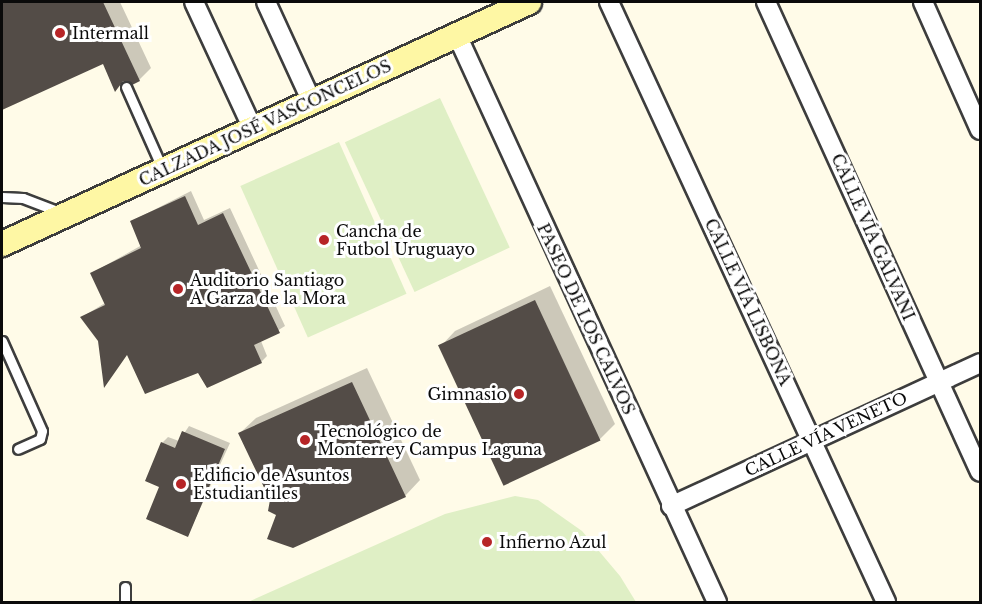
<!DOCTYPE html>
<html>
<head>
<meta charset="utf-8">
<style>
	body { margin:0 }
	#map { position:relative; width:982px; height:604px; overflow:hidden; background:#fffbe8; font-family:"Libre Baskerville",serif }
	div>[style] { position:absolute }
	.pitch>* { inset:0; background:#dfefc5; transform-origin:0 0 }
	.shadow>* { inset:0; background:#0003 }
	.building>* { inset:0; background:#534c47; transform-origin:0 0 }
	.roads { filter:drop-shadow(2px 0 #3d3d3d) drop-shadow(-2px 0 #3d3d3d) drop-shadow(0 2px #3d3d3d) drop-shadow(0 -2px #3d3d3d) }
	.lane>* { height:9px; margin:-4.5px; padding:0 4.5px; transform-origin:4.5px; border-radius:4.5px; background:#fff }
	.street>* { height:18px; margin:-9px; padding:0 9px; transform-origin:9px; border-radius:9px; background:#fff }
	.secondary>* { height:24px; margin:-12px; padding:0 12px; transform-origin:12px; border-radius:12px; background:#fef7a4 }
	.dots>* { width:16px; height:16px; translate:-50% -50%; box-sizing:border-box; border:3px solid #fff; border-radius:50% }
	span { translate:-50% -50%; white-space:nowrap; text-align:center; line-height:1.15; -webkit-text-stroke:6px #fff; paint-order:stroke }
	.poi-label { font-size:16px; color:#0a0a0a }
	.left { translate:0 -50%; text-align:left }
	.right { translate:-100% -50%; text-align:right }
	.street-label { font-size:16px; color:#0a0a0a }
	.frame { position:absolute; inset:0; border:3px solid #0a0a0a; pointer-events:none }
</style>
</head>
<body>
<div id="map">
	<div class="pitch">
		<i style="left:440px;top:98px;width:165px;height:105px;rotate:65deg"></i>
		<i style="left:339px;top:142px;width:166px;height:108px;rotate:66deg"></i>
		<i style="clip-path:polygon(515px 496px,538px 500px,582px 531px,620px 576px,636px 602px,248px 602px,445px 514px)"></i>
	</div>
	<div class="shadow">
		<i style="clip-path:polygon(2px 2px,120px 2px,151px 68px,139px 80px,125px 80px,116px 90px,104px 62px,2px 109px)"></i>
		<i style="clip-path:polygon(191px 191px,204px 220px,230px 208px,285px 326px,261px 341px,267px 356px,261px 362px,198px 371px,128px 354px,99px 341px,82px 317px,105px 303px,92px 273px,142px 245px,132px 221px)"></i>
		<i style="clip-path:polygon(550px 286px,615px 424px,599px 440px,440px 347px,455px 331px)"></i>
		<i style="clip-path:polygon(367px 368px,420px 480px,405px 496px,272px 500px,240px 433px,256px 418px)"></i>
		<i style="clip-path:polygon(189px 426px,230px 443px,188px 535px,161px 486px,162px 443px,168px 437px,179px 441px)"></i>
	</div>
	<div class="building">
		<i style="clip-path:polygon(2px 2px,103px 2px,140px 81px,132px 85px,123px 81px,115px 92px,103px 64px,2px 110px)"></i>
		<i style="clip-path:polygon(185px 196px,198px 225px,223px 213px,280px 333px,254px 345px,262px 363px,207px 388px,198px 373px,145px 394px,127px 355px,104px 388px,98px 341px,80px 317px,105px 305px,90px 273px,141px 248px,130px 221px)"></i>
		<i style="left:535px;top:300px;width:155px;height:107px;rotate:65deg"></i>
		<i style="clip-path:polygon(352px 382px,406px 497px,293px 548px,267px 539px,276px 515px,268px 511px,270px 500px,238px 433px)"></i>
		<i style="clip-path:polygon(182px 431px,225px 449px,188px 537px,146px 519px,159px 487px,145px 481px,161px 442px,175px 448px)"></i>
	</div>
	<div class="roads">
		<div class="lane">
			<i style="left:126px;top:87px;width:91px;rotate:66deg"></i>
			<i style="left:2px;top:197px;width:21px;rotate:3deg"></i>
			<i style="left:23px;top:198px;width:42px;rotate:21deg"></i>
			<i style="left:2px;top:341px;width:98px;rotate:66deg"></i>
			<i style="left:42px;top:431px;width:8px;rotate:104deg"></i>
			<i style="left:40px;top:439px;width:24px;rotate:156deg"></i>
			<i style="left:125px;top:587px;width:15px;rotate:90deg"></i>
		</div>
		<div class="street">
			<i style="left:194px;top:2px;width:140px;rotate:65.1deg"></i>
			<i style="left:266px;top:2px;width:110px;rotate:65.3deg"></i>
			<i style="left:609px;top:2px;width:661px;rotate:65.22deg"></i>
			<i style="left:766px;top:2px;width:516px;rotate:65.52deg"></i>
			<i style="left:923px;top:2px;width:140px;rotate:66deg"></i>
			<i style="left:457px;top:35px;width:624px;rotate:65.37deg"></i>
			<i style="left:671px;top:506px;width:340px;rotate:-24.8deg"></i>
		</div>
		<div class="secondary">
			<i style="left:2px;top:244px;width:580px;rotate:-24.66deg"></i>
		</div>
	</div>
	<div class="dots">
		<i style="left:60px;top:33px;background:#b72527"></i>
		<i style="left:324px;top:240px;background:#b72527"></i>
		<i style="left:178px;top:289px;background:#b72527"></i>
		<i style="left:519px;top:394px;background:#b72527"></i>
		<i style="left:305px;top:440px;background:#b72527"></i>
		<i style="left:181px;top:484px;background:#b72527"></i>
		<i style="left:487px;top:542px;background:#b72527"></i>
	</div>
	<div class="poi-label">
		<span class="left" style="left:72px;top:33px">Intermall</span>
		<span class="left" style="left:336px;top:240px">Cancha de<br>Futbol Uruguayo</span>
		<span class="left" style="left:190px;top:289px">Auditorio Santiago<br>A Garza de la Mora</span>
		<span class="right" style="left:507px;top:394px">Gimnasio</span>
		<span class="left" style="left:317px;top:440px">Tecnológico de<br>Monterrey Campus Laguna</span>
		<span class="left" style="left:193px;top:484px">Edificio de Asuntos<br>Estudiantiles</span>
		<span class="left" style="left:499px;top:542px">Infierno Azul</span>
	</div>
	<div class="street-label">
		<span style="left:265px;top:123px;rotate:-25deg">CALZADA JOSÉ VASCONCELOS</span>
		<span style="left:873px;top:237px;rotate:66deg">CALLE VÍA GALVANI</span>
		<span style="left:748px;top:302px;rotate:65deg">CALLE VÍA LISBONA</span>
		<span style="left:586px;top:319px;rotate:65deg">PASEO DE LOS CALVOS</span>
		<span style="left:826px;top:434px;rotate:-25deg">CALLE VÍA VENETO</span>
	</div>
	<div class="frame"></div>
</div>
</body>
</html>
